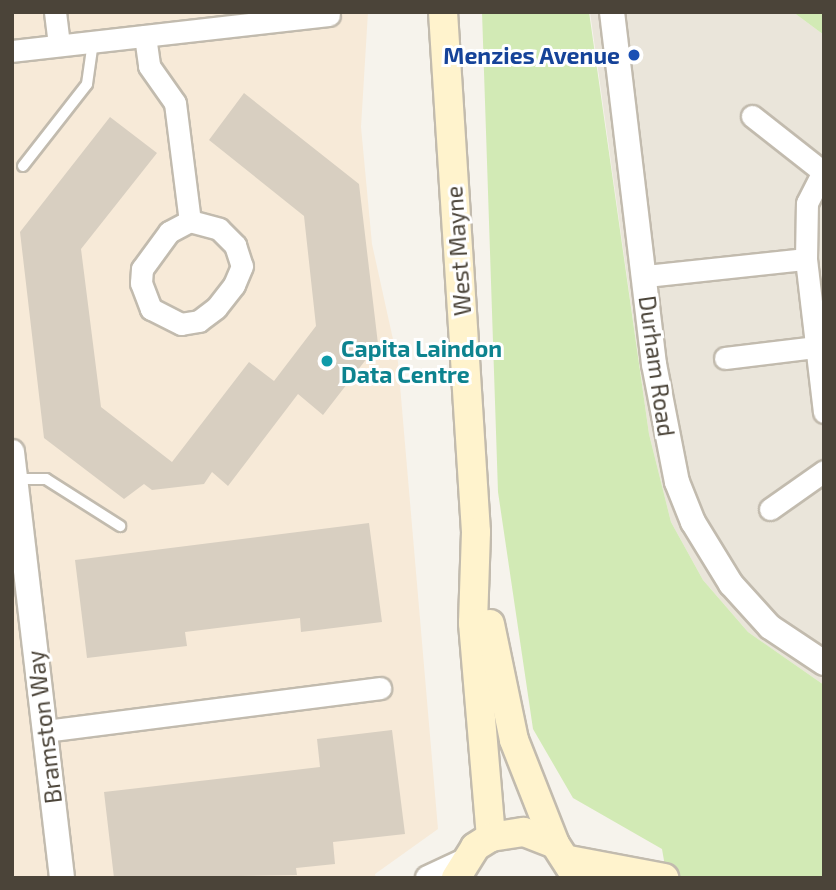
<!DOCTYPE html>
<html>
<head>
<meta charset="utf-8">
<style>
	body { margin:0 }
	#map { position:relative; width:836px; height:890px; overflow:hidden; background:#f6f3ec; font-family:"Exo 2",sans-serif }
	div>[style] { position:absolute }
	.residential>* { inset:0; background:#eae5da }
	.commercial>* { inset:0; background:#f7ead8 }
	.green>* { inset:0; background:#d2eab5 }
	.building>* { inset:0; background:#d8cfc1 }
	.roads { filter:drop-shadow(2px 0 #c2bbae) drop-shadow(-2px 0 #c2bbae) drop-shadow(0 2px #c2bbae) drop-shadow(0 -2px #c2bbae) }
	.service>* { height:10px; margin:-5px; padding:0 5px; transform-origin:5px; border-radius:5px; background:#fff }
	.minor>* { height:21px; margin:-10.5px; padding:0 10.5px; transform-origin:10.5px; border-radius:10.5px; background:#fff }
	.tertiary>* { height:24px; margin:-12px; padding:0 12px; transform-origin:12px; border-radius:12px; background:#fff }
	.secondary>* { height:28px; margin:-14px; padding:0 14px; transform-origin:14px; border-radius:14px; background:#fff3cd }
	.dots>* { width:19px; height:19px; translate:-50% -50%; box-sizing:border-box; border:4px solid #fff; border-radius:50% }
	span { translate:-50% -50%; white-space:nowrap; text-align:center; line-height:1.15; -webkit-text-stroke:6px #fff; paint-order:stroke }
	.transit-label { font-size:23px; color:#164399; font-weight:700 }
	.right { translate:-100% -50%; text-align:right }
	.street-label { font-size:23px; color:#4b4439 }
	.culture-label { font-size:23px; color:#0d838f; font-weight:700 }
	.left { translate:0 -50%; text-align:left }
	.frame { position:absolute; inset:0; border:14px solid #4b4439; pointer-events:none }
</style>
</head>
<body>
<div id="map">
	<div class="residential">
		<i style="clip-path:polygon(590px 12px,793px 12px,824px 35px,824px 685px,748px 632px,703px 580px,671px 522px,649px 434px)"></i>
	</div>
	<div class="commercial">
		<i style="clip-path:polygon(12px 12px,368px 12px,361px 127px,372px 244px,398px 362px,438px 829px,375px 874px,376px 878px,12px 878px)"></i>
	</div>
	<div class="green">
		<i style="clip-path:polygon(482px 12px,589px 12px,649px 434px,671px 522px,703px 580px,748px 632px,824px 685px,824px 878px,667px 878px,662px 849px,573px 798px,533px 729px,498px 492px)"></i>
		<i style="clip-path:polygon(793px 12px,824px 12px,824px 35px)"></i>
	</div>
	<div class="building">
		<i style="clip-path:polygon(244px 93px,359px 184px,378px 344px,323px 415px,298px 394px,228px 486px,212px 472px,204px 484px,152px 490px,144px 484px,124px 499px,44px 438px,20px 232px,110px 117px,157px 153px,81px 249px,101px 407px,172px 462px,249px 362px,274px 381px,316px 326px,304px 216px,209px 140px)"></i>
		<i style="clip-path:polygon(369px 523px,382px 622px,301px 632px,300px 618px,185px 632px,187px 646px,87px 658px,75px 560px)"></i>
		<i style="clip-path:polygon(392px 730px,405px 834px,333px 842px,335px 864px,296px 868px,297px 875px,114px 878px,104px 792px,320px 767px,317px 739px)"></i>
	</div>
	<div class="roads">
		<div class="service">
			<i style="left:23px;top:166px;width:104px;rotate:-52deg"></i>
			<i style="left:87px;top:84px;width:42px;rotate:-81.9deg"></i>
			<i style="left:15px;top:479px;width:31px"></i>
			<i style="left:46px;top:479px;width:88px;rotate:32.4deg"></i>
		</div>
		<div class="minor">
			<i style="left:55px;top:12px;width:33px;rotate:83deg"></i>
			<i style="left:145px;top:36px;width:30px;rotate:82deg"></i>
			<i style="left:149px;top:66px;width:45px;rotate:54.9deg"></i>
			<i style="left:175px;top:103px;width:119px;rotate:82.8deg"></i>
			<i style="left:190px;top:221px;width:30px;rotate:15deg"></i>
			<i style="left:219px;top:229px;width:23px;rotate:45deg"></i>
			<i style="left:235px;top:245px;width:22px;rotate:72deg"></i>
			<i style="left:242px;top:266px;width:21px;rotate:113deg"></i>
			<i style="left:234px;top:285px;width:29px;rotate:128deg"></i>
			<i style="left:216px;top:308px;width:21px;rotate:143deg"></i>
			<i style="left:199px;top:321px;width:18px;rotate:171deg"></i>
			<i style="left:181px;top:324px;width:34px;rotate:-153deg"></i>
			<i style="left:151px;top:309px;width:28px;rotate:-111deg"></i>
			<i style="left:141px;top:283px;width:14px;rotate:-86deg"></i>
			<i style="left:142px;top:269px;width:46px;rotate:-53.9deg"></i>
			<i style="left:169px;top:232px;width:24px;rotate:-28deg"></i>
			<i style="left:12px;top:51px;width:319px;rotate:-6.5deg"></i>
			<i style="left:752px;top:116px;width:89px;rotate:38.2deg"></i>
			<i style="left:806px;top:259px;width:154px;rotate:83.3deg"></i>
			<i style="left:646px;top:276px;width:161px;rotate:-6.1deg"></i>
			<i style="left:806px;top:259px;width:56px;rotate:-89deg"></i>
			<i style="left:807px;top:203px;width:37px;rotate:-63deg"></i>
			<i style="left:725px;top:358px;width:92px;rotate:-6.9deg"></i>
			<i style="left:770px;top:509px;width:66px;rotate:-35.1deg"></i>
			<i style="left:45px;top:731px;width:338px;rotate:-7.3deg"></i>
		</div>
		<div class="tertiary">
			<i style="left:612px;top:12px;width:354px;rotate:83.2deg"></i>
			<i style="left:654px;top:364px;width:120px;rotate:79deg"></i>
			<i style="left:677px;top:482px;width:43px;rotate:68.2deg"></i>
			<i style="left:693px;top:522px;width:73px;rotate:58.5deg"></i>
			<i style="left:731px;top:584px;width:58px;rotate:47.8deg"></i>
			<i style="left:770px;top:627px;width:65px;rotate:33.7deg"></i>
			<i style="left:12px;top:452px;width:429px;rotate:83.3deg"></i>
			<i style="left:428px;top:878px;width:38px;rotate:-25deg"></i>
		</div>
		<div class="secondary">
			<i style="left:443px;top:12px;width:521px;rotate:86.37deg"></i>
			<i style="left:476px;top:532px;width:91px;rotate:91.9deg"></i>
			<i style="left:473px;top:623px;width:215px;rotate:85.2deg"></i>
			<i style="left:490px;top:624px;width:118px;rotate:78.3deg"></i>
			<i style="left:514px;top:740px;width:112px;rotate:68.5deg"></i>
			<i style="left:569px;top:860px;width:97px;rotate:10.7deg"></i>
			<i style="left:456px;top:878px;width:36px;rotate:-58deg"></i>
			<i style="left:475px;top:847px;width:19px;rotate:-32deg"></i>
			<i style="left:491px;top:837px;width:33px;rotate:-9deg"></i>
			<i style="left:524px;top:832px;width:33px;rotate:21deg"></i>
			<i style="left:555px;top:844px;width:40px;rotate:57.1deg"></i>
		</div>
	</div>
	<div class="dots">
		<i style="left:634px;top:55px;background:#1a4fb4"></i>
		<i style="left:327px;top:361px;background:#0f9aa8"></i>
	</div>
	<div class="transit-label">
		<span class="right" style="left:620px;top:55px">Menzies Avenue</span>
	</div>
	<div class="street-label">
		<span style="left:458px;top:251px;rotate:-94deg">West Mayne</span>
		<span style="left:657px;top:366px;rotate:82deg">Durham Road</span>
		<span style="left:44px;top:727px;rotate:-97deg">Bramston Way</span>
	</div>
	<div class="culture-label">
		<span class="left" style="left:341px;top:361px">Capita Laindon<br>Data Centre</span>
	</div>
	<div class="frame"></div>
</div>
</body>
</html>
